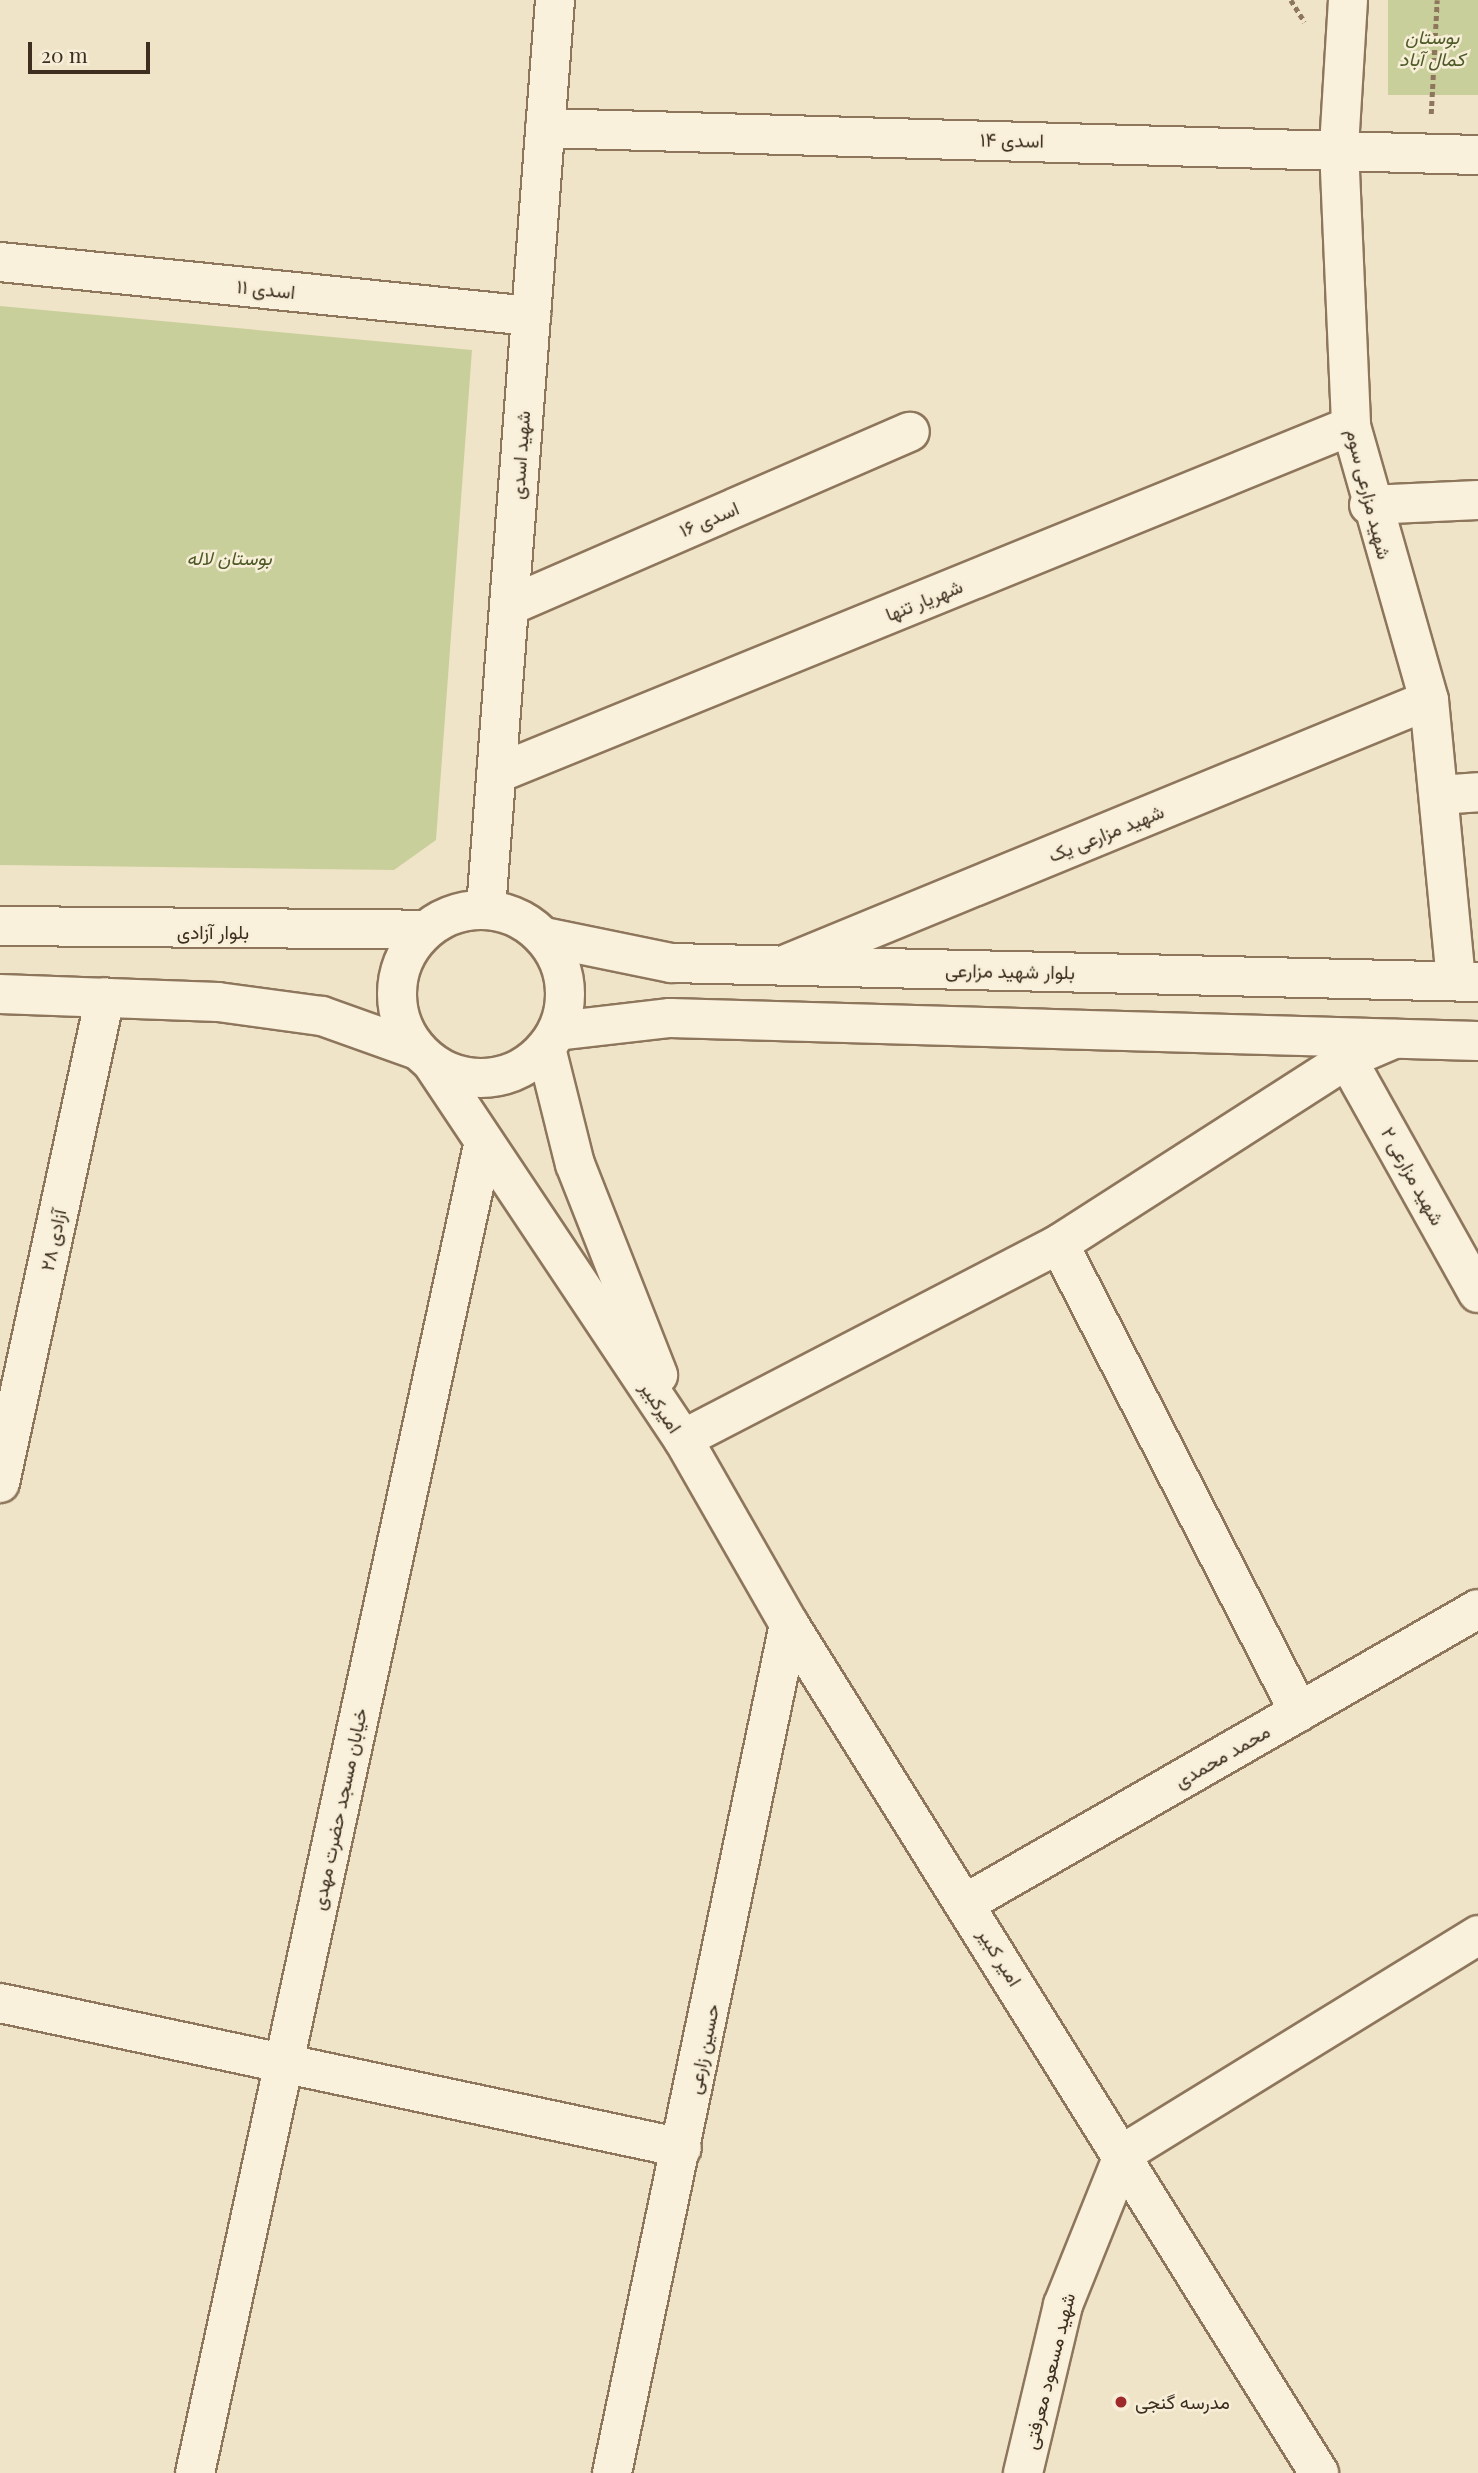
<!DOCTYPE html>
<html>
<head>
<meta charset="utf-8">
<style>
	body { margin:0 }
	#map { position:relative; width:1478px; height:2473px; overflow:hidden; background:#f0e4c8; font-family:"Playfair Display",Vazirmatn,serif }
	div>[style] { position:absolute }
	.green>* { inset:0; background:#c9cf9b; transform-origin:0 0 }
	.path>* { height:4.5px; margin-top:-2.25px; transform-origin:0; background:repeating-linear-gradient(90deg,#8d765c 0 5px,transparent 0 8.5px) }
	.roads { filter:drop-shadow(2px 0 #8d765c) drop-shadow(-2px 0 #8d765c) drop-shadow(0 2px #8d765c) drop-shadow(0 -2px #8d765c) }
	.street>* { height:38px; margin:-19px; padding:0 19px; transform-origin:19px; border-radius:19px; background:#faf1dc }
	.secondary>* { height:38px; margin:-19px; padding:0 19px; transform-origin:19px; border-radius:19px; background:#faf1dc }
	.secondary>.ring { margin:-19px; padding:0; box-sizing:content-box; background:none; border:38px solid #faf1dc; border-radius:50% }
	.dots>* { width:19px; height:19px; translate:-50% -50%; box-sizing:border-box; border:4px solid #f7eed8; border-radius:50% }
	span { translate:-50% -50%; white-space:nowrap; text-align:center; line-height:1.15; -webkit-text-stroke:5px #f7eed8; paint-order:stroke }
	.park-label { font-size:19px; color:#4d5a26; font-style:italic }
	.street-label { font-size:19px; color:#3d2e20 }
	.poi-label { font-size:19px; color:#3d2e20 }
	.left { translate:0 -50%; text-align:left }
	.scale { position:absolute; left:28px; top:42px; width:122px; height:32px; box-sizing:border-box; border:4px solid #3d2e20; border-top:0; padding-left:9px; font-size:21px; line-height:24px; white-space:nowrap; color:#3d2e20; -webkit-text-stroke:5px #f7eed8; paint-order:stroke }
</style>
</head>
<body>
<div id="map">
	<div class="green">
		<i style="left:1388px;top:0;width:90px;height:95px"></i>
		<i style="clip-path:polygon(0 306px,472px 350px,436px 840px,394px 870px,0 865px)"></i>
	</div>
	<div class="path">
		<i style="left:1291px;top:0;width:26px;rotate:58deg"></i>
		<i style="left:1431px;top:114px;width:114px;rotate:-87deg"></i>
	</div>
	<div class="roads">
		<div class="street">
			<i style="left:1348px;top:0;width:148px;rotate:93.5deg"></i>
			<i style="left:1339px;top:148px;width:278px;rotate:87.5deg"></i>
			<i style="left:1351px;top:426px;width:285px;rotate:74.1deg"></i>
			<i style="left:1429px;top:700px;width:282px;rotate:84.5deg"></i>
			<i style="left:545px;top:128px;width:933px;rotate:1.66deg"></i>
			<i style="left:0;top:262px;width:534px;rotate:5.81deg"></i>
			<i style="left:1369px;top:505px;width:109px;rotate:-2.6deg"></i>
			<i style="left:509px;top:606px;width:437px;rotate:-23.5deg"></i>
			<i style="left:496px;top:774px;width:923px;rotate:-22.15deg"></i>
			<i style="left:1439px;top:795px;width:39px;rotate:-4deg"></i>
			<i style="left:784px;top:965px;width:697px;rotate:-22.34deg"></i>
			<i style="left:1347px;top:1059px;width:268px;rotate:60.8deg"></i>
			<i style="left:1059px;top:1244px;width:526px;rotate:62.85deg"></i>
			<i style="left:683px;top:1439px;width:424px;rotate:-27.4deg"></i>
			<i style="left:1059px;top:1244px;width:342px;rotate:-32.7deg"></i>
			<i style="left:1347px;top:1059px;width:51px;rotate:-23.1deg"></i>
			<i style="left:0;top:1483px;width:497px;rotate:-77.8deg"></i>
			<i style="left:966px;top:1903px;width:590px;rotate:-29.87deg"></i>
			<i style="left:0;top:2003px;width:697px;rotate:12deg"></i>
			<i style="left:195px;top:2473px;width:1359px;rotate:-77.76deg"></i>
			<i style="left:612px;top:2473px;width:867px;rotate:-78.22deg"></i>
			<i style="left:1023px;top:2473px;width:173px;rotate:-76.6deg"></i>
			<i style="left:1063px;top:2305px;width:164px;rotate:-68.1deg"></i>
			<i style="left:1124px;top:2153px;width:416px;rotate:-31.6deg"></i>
		</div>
		<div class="secondary">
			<i style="left:486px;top:909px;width:912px;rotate:-85.66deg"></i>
			<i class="ring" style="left:397px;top:910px;width:130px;height:130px"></i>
			<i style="left:0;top:926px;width:425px;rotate:0.5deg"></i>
			<i style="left:544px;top:937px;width:130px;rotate:11.6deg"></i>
			<i style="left:671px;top:963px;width:807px;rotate:1.35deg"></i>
			<i style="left:0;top:994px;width:218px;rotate:2.1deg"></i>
			<i style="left:218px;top:1002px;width:105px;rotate:7.7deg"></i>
			<i style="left:322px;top:1016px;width:101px;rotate:19.7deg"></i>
			<i style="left:557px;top:1031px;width:114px;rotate:-6.6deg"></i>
			<i style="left:670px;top:1018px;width:808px;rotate:1.63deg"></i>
			<i style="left:546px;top:1048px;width:120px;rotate:76deg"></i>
			<i style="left:575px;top:1164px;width:227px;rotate:68.5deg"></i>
			<i style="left:432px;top:1063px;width:452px;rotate:56.3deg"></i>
			<i style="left:683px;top:1439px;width:213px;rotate:60.2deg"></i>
			<i style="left:789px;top:1624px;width:1001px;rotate:58.02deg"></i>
		</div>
	</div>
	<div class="dots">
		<i style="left:1121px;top:2402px;background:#9e2a2b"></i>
	</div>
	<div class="park-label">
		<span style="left:1432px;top:48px">بوستان<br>کمال آباد</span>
		<span style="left:229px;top:558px">بوستان لاله</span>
	</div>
	<div class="street-label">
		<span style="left:1012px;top:140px;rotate:1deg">اسدی ۱۴</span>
		<span style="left:266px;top:289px;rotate:6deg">اسدی ۱۱</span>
		<span style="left:520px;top:455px;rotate:-86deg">شهید اسدی</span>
		<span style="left:1369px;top:494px;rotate:76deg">شهید مزارعی سوم</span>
		<span style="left:709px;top:519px;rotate:-23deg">اسدی ۱۶</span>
		<span style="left:924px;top:600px;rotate:-22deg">شهریار تنها</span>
		<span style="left:1106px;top:833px;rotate:-22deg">شهید مزارعی یک</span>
		<span style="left:213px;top:932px">بلوار آزادی</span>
		<span style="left:1010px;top:971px;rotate:1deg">بلوار شهید مزارعی</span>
		<span style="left:1413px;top:1176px;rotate:61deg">شهید مزارعی ۲</span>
		<span style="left:53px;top:1240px;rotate:-78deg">آزادی ۲۸</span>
		<span style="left:661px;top:1407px;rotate:56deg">امیرکبیر</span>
		<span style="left:1222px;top:1756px;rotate:-30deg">محمد محمدی</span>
		<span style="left:339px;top:1809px;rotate:-78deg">خیابان مسجد حضرت مهدی</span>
		<span style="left:1000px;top:1957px;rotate:58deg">امیر کبیر</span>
		<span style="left:703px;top:2049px;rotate:-78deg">حسین زارعی</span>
		<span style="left:1049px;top:2371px;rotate:-76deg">شهید مسعود معرفتی</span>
	</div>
	<div class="poi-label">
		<span class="left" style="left:1135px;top:2402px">مدرسه گنجی</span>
	</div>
	<div class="scale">20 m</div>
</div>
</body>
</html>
